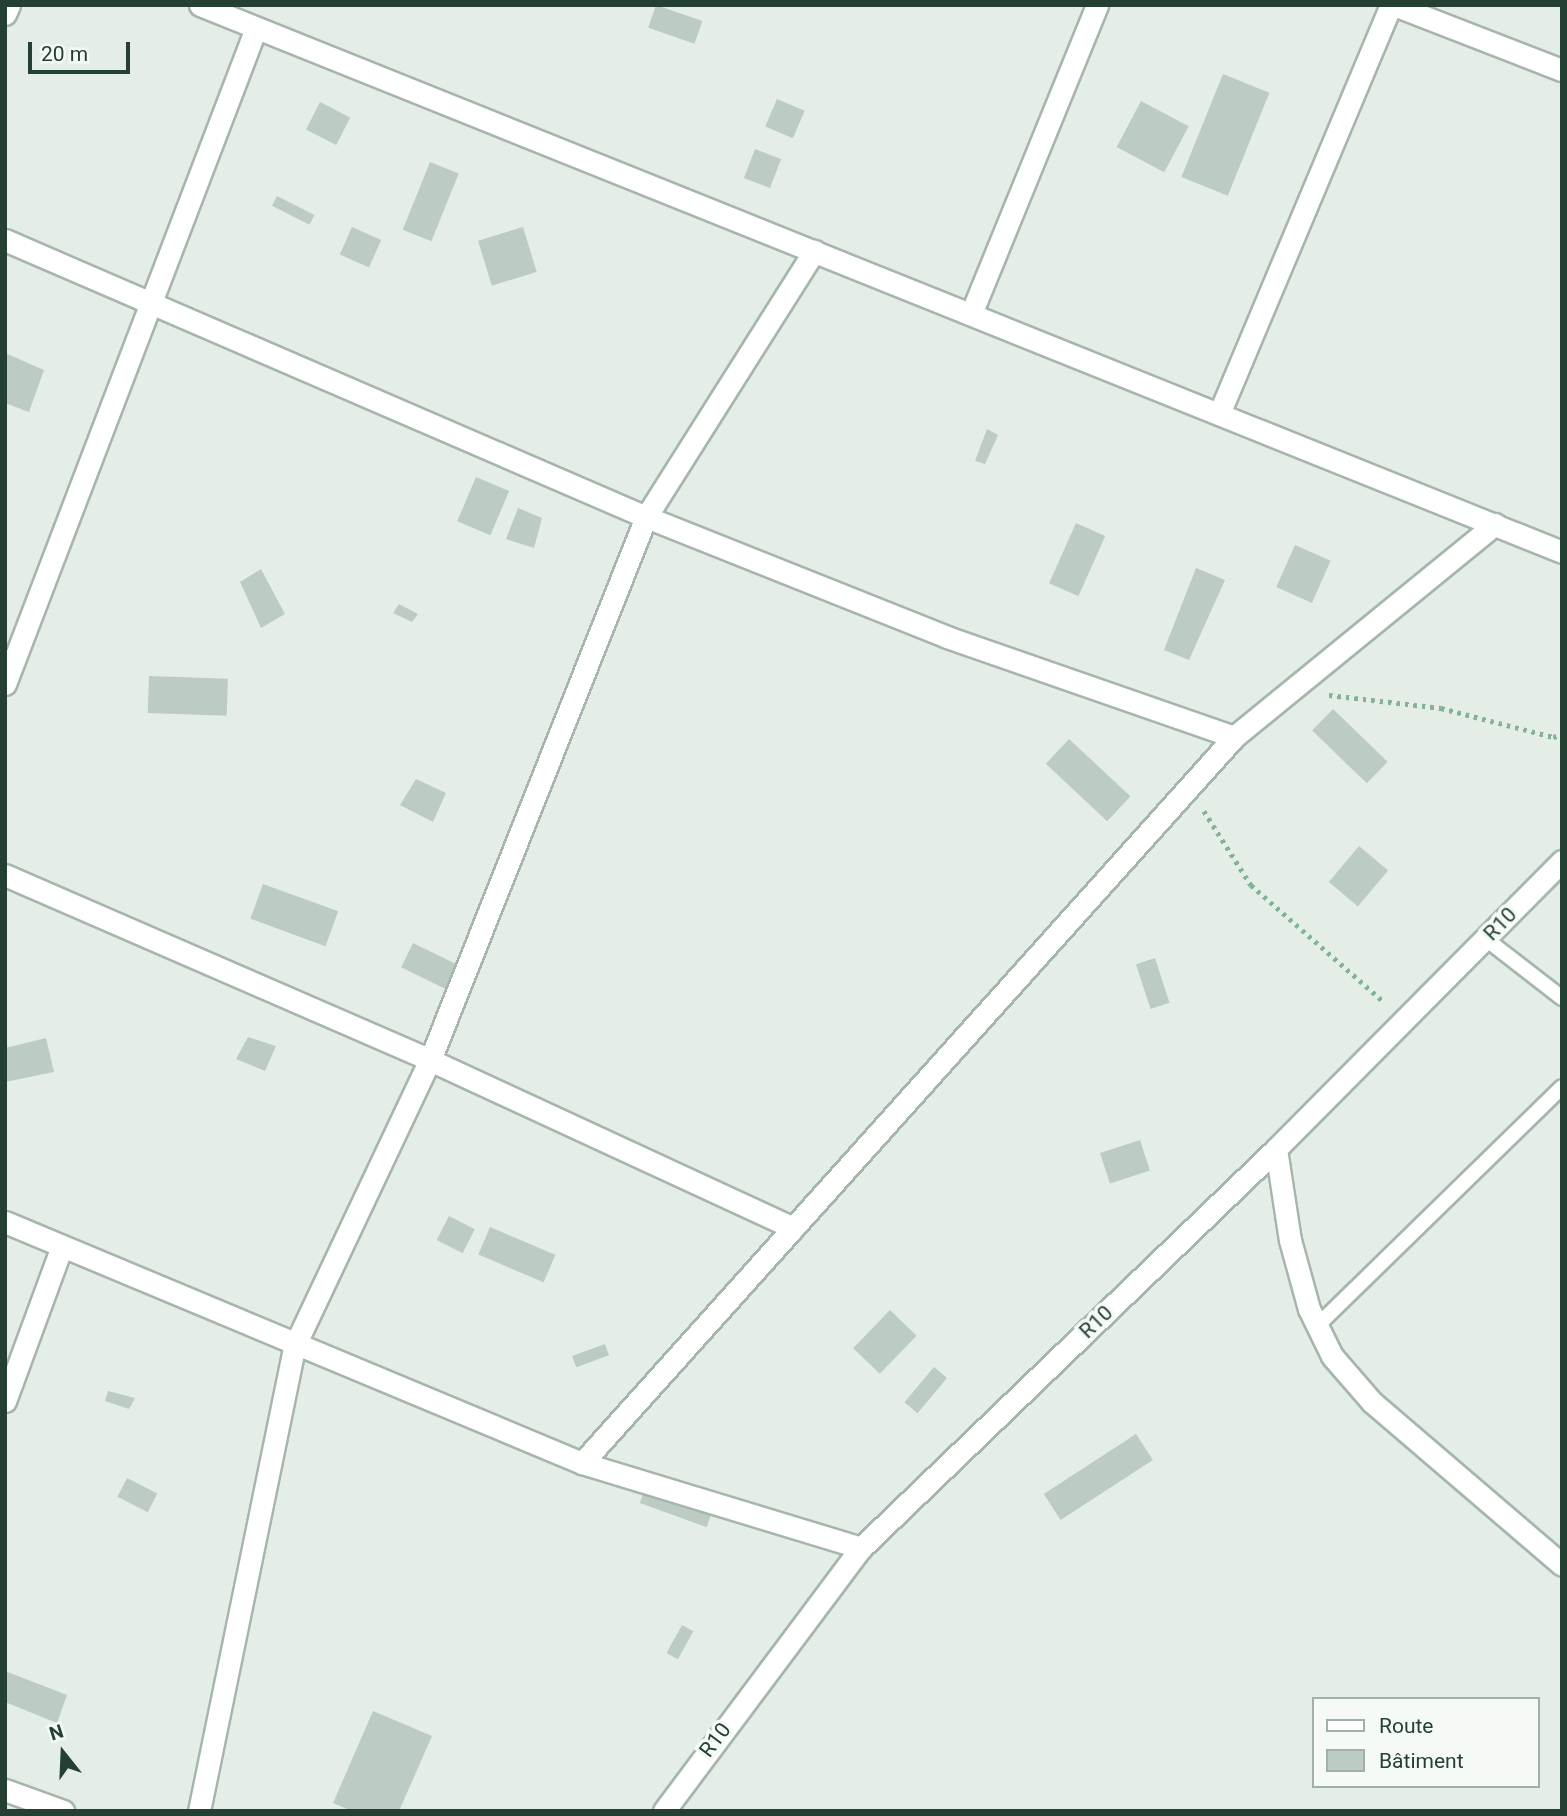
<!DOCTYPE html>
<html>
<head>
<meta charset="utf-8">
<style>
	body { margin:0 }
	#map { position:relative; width:1567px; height:1816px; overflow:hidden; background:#e4eee7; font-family:Roboto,sans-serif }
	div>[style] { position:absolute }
	.building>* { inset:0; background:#bcccc2; transform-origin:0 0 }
	.path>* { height:4.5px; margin-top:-2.25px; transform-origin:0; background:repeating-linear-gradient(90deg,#84b299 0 3.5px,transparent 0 8.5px) }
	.roads { filter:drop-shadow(2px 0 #a6b6ad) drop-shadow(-2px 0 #a6b6ad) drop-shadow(0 2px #a6b6ad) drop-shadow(0 -2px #a6b6ad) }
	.service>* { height:14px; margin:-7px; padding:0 7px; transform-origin:7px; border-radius:7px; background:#fff }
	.minor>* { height:21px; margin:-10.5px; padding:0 10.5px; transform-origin:10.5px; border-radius:10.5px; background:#fff }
	.secondary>* { height:21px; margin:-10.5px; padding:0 10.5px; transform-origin:10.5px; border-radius:10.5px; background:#fff }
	span { translate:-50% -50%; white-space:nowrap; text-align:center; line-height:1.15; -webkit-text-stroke:7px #f5faf6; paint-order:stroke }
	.street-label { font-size:21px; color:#234032 }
	.frame { position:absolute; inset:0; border:7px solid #234032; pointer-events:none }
	.legend { position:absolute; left:1312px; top:1697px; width:228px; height:91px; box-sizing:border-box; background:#f5faf6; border:2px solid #a1b0a8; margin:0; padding:9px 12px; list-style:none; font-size:21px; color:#234032 }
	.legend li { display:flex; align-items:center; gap:14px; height:35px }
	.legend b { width:35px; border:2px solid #a1b0a8 }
	.north { position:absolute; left:28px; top:1718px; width:70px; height:70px; -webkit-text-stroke:5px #f5faf6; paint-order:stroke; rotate:342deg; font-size:19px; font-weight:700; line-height:28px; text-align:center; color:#234032 }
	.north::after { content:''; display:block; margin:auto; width:24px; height:32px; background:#234032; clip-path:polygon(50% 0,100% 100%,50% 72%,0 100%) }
	.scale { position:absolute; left:28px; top:42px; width:102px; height:32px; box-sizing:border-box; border:4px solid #234032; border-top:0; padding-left:9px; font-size:21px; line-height:24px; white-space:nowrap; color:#234032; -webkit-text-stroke:5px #f5faf6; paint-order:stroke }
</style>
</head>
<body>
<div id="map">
	<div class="building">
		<i style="left:656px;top:5px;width:49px;height:24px;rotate:19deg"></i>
		<i style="left:1223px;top:74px;width:50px;height:111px;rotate:22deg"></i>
		<i style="left:777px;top:99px;width:30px;height:30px;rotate:23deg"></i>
		<i style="left:1141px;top:101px;width:54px;height:52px;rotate:28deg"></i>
		<i style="left:320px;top:102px;width:34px;height:31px;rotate:27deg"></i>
		<i style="left:755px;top:149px;width:28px;height:31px;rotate:21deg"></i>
		<i style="left:430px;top:162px;width:31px;height:73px;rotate:22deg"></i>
		<i style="left:277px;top:196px;width:42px;height:11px;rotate:27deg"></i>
		<i style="left:352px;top:227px;width:32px;height:30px;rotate:24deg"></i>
		<i style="left:523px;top:227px;width:47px;height:47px;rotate:73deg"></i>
		<i style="clip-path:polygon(5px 353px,44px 370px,29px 412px,5px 403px)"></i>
		<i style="clip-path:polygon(987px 429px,998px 435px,985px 464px,975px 461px)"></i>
		<i style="left:476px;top:477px;width:36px;height:48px;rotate:23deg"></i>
		<i style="clip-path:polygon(518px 508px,542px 518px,534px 548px,506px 539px)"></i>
		<i style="left:1076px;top:523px;width:32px;height:66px;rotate:24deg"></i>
		<i style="left:1295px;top:545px;width:39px;height:46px;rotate:24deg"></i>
		<i style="clip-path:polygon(1196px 568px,1225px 580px,1189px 660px,1164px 650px)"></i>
		<i style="clip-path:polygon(261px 569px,285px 614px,261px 628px,240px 582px)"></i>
		<i style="clip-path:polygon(399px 604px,418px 614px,412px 622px,393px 613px)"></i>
		<i style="left:149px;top:676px;width:79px;height:37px;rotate:2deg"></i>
		<i style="left:1333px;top:709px;width:76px;height:30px;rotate:44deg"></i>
		<i style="left:1069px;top:739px;width:84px;height:34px;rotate:43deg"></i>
		<i style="clip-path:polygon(416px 779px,446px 793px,433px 822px,400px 805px)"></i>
		<i style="left:1359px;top:846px;width:38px;height:47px;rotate:40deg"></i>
		<i style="left:263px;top:884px;width:80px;height:37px;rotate:20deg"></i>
		<i style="left:413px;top:943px;width:50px;height:27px;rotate:26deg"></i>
		<i style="left:1155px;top:958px;width:47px;height:20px;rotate:72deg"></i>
		<i style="clip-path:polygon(248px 1037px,276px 1046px,265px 1071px,236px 1059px)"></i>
		<i style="clip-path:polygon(46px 1038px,54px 1072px,5px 1082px,5px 1048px)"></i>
		<i style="left:1140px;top:1140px;width:32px;height:42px;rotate:72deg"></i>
		<i style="left:449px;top:1216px;width:29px;height:27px;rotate:27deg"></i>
		<i style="left:490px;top:1227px;width:71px;height:30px;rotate:23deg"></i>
		<i style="left:890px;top:1310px;width:37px;height:53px;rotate:44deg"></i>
		<i style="left:605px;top:1344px;width:12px;height:35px;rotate:70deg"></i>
		<i style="left:934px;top:1367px;width:17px;height:46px;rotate:40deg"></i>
		<i style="clip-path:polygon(108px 1391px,135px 1398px,129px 1409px,105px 1401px)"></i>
		<i style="left:1136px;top:1434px;width:31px;height:110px;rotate:57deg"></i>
		<i style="left:127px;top:1478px;width:34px;height:21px;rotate:27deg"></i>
		<i style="left:646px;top:1486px;width:71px;height:18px;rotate:20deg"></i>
		<i style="left:682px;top:1625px;width:13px;height:32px;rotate:29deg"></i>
		<i style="clip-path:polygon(5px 1671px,67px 1695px,57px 1723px,5px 1702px)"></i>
		<i style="clip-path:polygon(373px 1711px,432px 1736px,399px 1811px,352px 1811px,333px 1803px)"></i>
	</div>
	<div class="path">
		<i style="left:1329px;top:695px;width:113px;rotate:6.6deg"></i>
		<i style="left:1441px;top:708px;width:116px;rotate:14.5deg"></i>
		<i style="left:1553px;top:737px;width:9px;rotate:-13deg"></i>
		<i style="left:1204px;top:811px;width:88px;rotate:57.6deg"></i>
		<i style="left:1251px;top:885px;width:177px;rotate:41.3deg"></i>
	</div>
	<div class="roads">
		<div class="service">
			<i style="left:1486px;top:939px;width:96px;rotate:37.8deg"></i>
			<i style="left:1317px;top:1326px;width:342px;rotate:-44.3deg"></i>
		</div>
		<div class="minor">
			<i style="left:200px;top:5px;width:1468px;rotate:21.88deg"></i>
			<i style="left:1394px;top:5px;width:180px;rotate:21.2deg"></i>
			<i style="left:5px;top:14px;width:10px;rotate:-66deg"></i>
			<i style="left:5px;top:240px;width:698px;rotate:23.37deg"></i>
			<i style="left:646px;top:517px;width:324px;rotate:21.7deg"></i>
			<i style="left:947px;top:637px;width:304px;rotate:19.2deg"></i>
			<i style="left:971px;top:314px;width:334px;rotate:-67.8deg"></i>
			<i style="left:1219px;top:414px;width:444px;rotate:-67.2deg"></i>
			<i style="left:5px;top:684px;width:702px;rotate:-69.06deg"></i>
			<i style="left:5px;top:875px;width:464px;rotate:23.5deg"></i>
			<i style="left:430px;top:1060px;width:400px;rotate:24.8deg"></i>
			<i style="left:1276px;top:1149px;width:92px;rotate:81.3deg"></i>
			<i style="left:1290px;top:1240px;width:72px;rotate:74.6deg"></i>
			<i style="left:1309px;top:1309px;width:52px;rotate:63.9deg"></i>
			<i style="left:1332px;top:1356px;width:61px;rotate:49deg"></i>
			<i style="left:1372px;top:1402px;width:250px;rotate:40.6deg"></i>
			<i style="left:5px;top:1222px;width:625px;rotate:22.67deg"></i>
			<i style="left:582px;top:1463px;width:292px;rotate:16.9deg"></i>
			<i style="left:5px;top:1401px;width:165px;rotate:-69.8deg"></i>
			<i style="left:582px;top:1463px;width:976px;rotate:-48.07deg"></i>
			<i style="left:1234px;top:737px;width:337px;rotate:-39.2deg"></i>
			<i style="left:5px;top:1790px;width:62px;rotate:19.9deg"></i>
			<i style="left:199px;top:1811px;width:476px;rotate:-78.4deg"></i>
			<i style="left:295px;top:1345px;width:315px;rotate:-64.7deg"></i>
			<i style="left:430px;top:1060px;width:584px;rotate:-68.31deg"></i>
			<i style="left:646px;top:517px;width:315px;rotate:-57.7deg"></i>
		</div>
		<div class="secondary">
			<i style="left:664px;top:1811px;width:329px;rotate:-53.2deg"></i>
			<i style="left:861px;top:1548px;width:576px;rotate:-43.87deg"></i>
			<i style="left:1276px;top:1149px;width:406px;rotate:-45.2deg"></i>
		</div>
	</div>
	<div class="street-label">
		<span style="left:1500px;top:924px;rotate:-46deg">R10</span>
		<span style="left:1096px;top:1322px;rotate:-44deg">R10</span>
		<span style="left:715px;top:1740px;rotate:-53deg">R10</span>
	</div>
	<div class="frame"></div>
	<ul class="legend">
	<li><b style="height:9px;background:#fff"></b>Route</li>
	<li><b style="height:19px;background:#bcccc2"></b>Bâtiment</li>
	</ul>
	<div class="north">N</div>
	<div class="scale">20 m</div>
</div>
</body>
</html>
